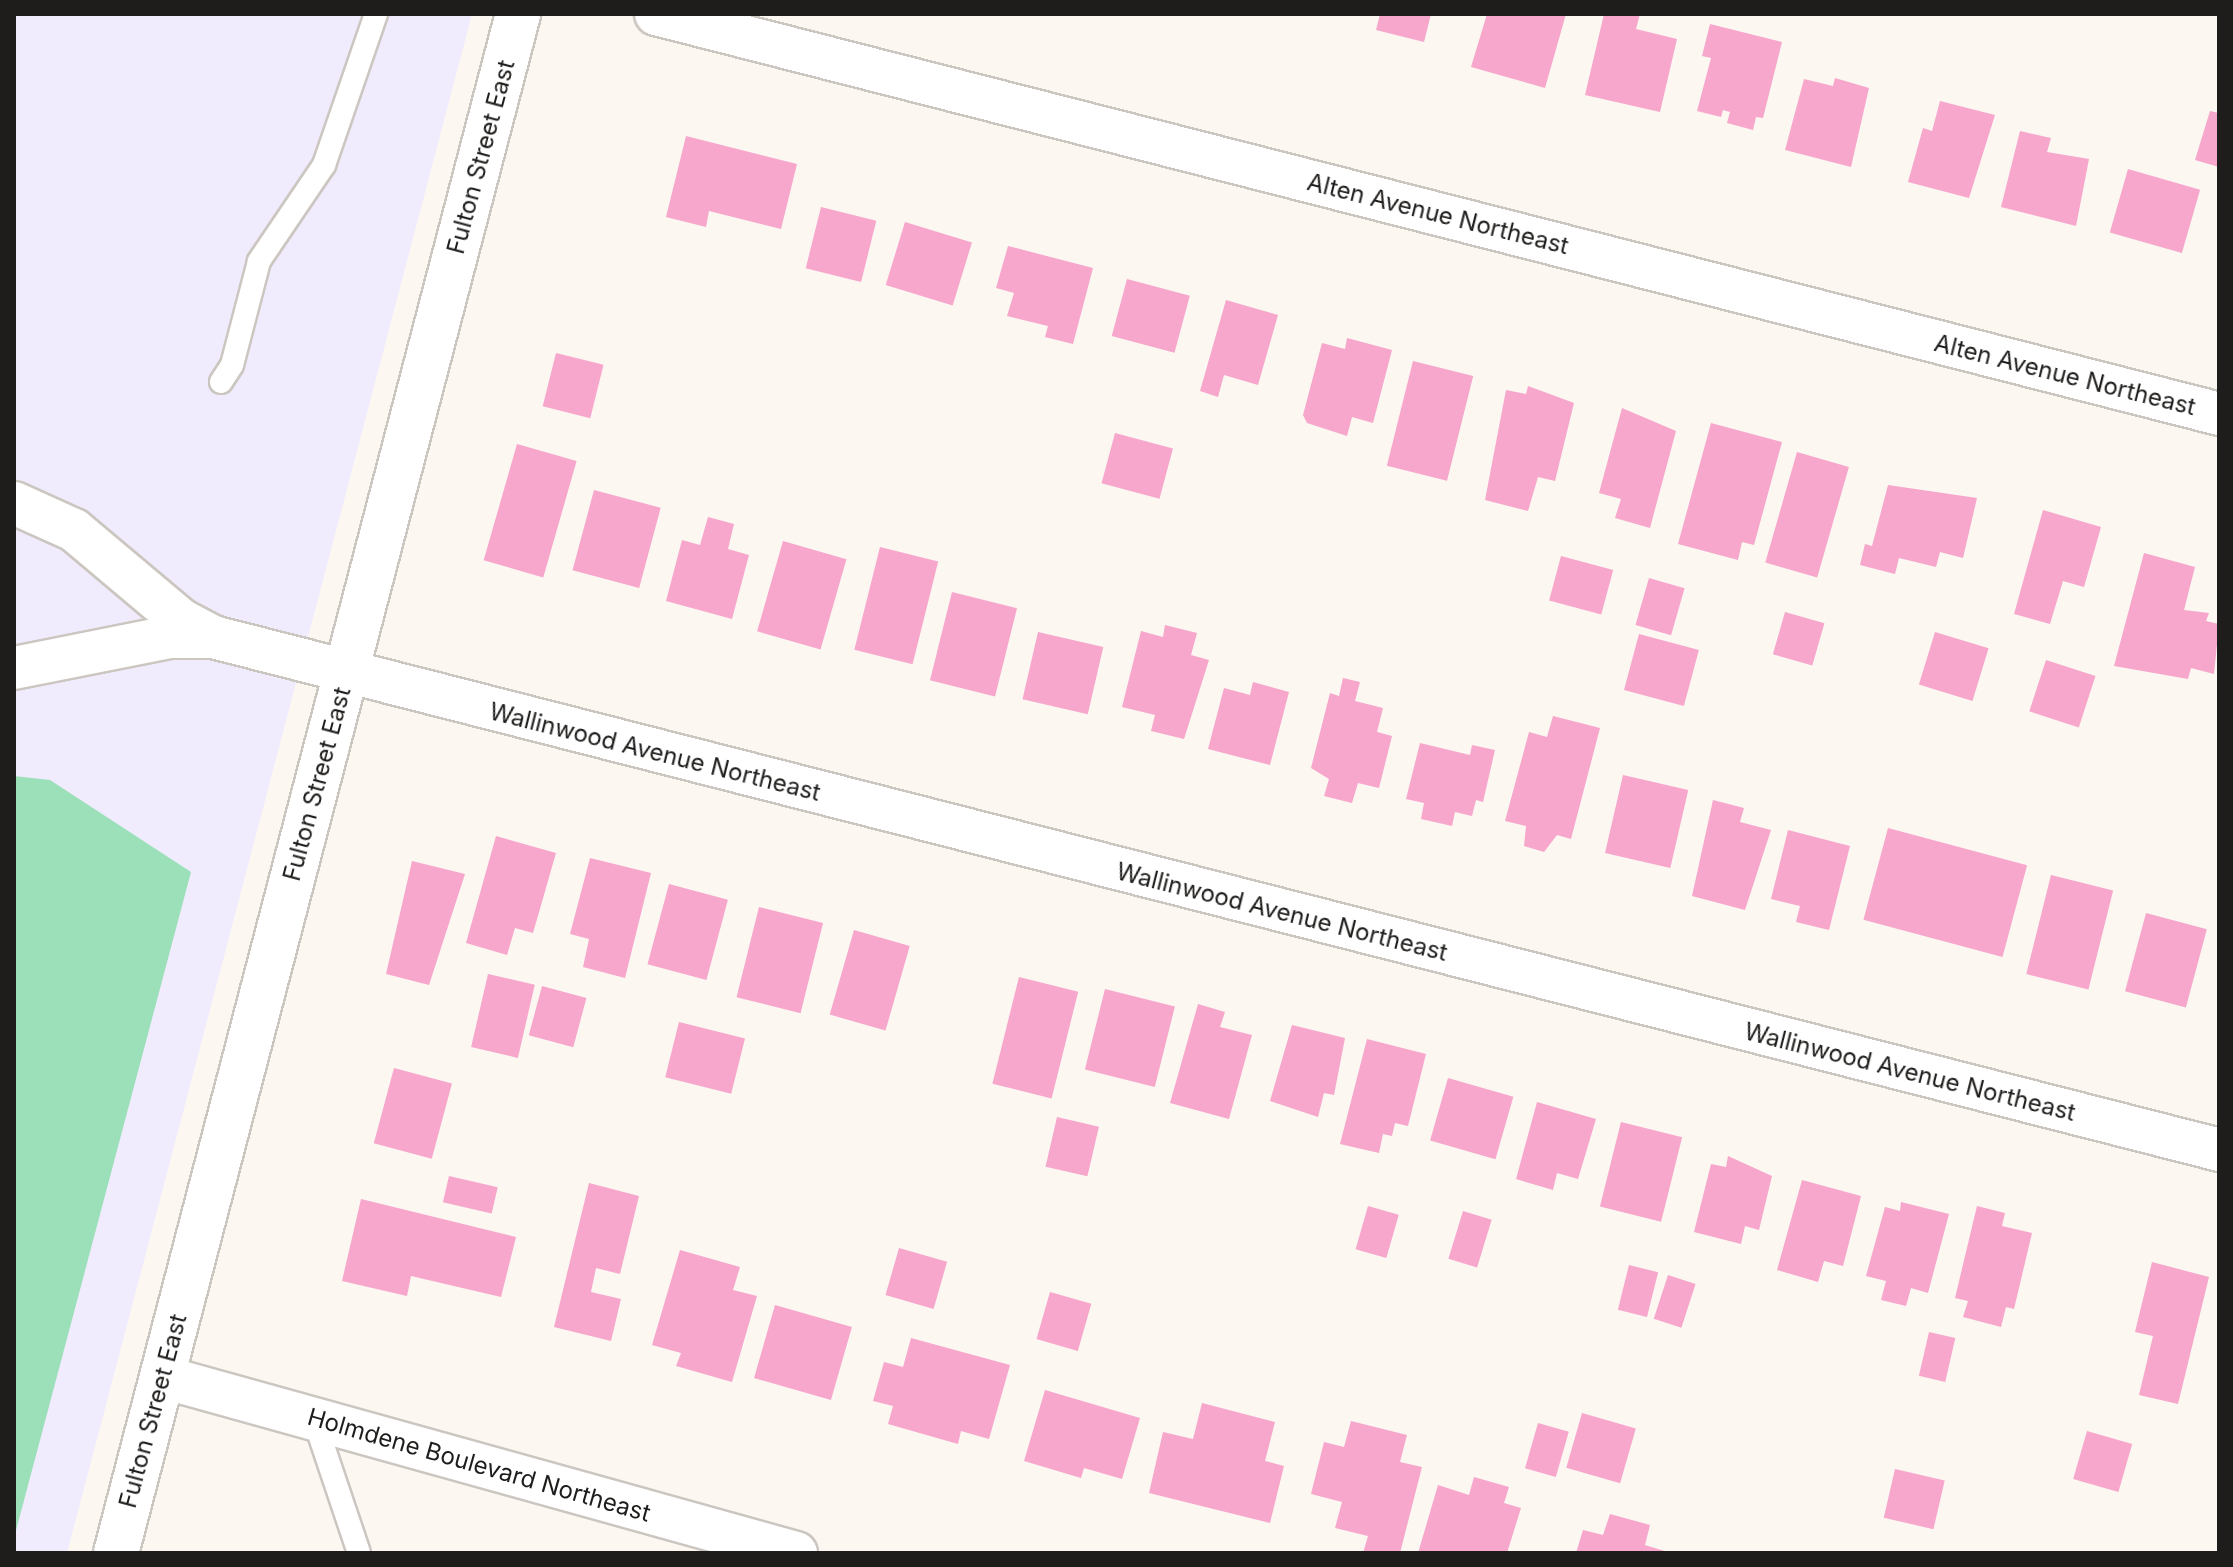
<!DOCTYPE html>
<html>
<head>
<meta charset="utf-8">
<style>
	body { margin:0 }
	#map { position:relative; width:2233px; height:1567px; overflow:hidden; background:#fdf7f2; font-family:Inter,sans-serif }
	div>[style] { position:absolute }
	.education>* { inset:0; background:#f0ebfd }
	.green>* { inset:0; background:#9be0b9 }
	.building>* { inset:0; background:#f7a6cc; transform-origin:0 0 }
	.roads { filter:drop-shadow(2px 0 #ccc6c1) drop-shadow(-2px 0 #ccc6c1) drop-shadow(0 2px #ccc6c1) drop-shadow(0 -2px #ccc6c1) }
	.service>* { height:22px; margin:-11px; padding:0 11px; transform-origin:11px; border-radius:11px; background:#fff }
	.minor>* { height:42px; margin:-21px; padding:0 21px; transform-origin:21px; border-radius:21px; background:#fff }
	.primary>* { height:44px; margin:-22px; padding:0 22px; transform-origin:22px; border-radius:22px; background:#fff }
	span { translate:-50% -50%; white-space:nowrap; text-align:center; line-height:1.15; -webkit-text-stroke:6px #fff; paint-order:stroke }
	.street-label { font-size:24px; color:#1f1d1b }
	.frame { position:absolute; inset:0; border:16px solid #1f1d1b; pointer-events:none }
</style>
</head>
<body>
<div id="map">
	<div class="education">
		<i style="clip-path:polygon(14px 14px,472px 14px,67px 1553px,14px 1553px)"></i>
	</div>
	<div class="green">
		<i style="clip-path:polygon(14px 776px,50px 780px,191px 872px,14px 1538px)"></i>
	</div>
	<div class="building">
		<i style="clip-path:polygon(1380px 14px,1431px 14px,1424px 42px,1376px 30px)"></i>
		<i style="clip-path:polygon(1487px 14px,1566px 14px,1545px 88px,1471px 67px)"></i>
		<i style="clip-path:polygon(1604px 14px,1640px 14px,1636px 29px,1677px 39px,1660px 112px,1585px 95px)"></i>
		<i style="clip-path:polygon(1710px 24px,1782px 42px,1763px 118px,1756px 117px,1753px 130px,1727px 123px,1730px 112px,1723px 110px,1721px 117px,1697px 111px,1711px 58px,1702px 56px)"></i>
		<i style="clip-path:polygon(1835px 78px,1869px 88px,1851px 167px,1785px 150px,1804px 79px,1833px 86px)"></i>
		<i style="clip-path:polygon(1940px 101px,1995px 115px,1969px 198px,1908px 182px,1923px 128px,1932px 131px)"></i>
		<i style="clip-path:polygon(2210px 111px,2219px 113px,2219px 167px,2195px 160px)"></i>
		<i style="clip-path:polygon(2020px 131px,2051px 138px,2047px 152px,2089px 159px,2076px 226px,2001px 207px)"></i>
		<i style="clip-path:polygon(686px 136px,797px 164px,781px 229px,709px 211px,706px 227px,666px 217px)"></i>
		<i style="left:2128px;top:169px;width:75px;height:66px;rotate:16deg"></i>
		<i style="left:821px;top:207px;width:57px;height:63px;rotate:14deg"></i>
		<i style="left:905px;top:222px;width:70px;height:66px;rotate:17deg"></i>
		<i style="clip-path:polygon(1008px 246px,1093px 268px,1073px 344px,1045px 337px,1048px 326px,1007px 316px,1014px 293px,996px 288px)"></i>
		<i style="left:1127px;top:279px;width:65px;height:59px;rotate:15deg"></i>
		<i style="clip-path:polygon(1226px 300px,1278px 315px,1258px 385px,1224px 375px,1218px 397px,1200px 391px)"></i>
		<i style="clip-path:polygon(1347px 338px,1392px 350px,1373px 423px,1352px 417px,1347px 436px,1307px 423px,1303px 415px,1322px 343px,1345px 349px)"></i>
		<i style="left:556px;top:353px;width:49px;height:55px;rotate:14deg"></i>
		<i style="left:1413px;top:361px;width:62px;height:108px;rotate:14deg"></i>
		<i style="clip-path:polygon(1528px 386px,1574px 403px,1555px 481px,1538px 477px,1528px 511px,1485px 500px,1506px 390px,1526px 394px)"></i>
		<i style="clip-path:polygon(1622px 408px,1676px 431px,1650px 528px,1615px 518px,1621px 499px,1599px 493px)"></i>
		<i style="clip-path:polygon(1711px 423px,1782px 442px,1754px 545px,1742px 542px,1738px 560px,1678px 544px)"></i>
		<i style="left:1115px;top:433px;width:60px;height:52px;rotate:15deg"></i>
		<i style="left:517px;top:444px;width:62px;height:121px;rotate:16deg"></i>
		<i style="left:1797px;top:452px;width:54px;height:115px;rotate:16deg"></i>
		<i style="clip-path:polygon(1888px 485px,1977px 498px,1963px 558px,1940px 552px,1936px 567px,1899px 558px,1895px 574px,1860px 565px,1865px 544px,1872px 546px)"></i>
		<i style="left:594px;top:490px;width:69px;height:83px;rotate:15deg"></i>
		<i style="clip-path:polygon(2043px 510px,2101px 527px,2084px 587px,2063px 581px,2050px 624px,2014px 614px)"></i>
		<i style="clip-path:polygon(708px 517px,734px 524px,728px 549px,749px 555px,732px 619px,666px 601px,682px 540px,700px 545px)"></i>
		<i style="left:783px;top:541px;width:66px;height:94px;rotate:16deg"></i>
		<i style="left:880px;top:547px;width:60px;height:106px;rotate:14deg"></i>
		<i style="clip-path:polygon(2144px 553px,2195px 567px,2184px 610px,2209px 613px,2206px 621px,2219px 624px,2214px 674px,2191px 668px,2188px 679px,2114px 666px)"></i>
		<i style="left:1561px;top:556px;width:54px;height:46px;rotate:15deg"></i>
		<i style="left:1649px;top:578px;width:37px;height:49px;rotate:16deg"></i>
		<i style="left:952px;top:592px;width:67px;height:91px;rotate:14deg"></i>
		<i style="left:1785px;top:612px;width:41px;height:44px;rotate:16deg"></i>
		<i style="clip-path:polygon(1165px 625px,1197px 633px,1191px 655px,1209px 660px,1184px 739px,1151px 731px,1155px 715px,1122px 707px,1141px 631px,1163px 637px)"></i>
		<i style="left:1038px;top:632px;width:67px;height:69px;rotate:13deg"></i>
		<i style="left:1935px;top:632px;width:56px;height:55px;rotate:17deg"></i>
		<i style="left:1639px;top:634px;width:62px;height:58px;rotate:15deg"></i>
		<i style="left:2046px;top:660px;width:52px;height:54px;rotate:18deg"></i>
		<i style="clip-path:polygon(1343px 678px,1360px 682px,1355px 701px,1383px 708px,1377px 732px,1392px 736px,1379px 788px,1358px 783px,1352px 803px,1324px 796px,1329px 779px,1311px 768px,1330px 693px,1339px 696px)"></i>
		<i style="clip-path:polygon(1253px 682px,1289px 692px,1270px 765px,1208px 749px,1224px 688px,1250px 695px)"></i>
		<i style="clip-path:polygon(1553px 716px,1600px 728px,1571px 839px,1557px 835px,1544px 852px,1524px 846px,1526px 826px,1505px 821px,1529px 732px,1547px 737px)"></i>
		<i style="clip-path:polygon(1420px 743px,1470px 755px,1472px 745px,1495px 750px,1483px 802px,1476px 800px,1472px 816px,1455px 812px,1452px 826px,1421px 819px,1424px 803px,1406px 799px)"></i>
		<i style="left:1623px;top:775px;width:67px;height:80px;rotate:13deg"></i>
		<i style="clip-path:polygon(1713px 800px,1744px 808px,1740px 822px,1771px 830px,1745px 910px,1692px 896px)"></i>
		<i style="left:1888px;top:828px;width:144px;height:95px;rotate:15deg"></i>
		<i style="clip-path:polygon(1788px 830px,1850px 846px,1829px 930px,1796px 922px,1800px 906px,1771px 899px)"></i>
		<i style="clip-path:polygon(496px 836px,556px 853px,533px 933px,515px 928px,507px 955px,466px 943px)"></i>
		<i style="clip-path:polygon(590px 858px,651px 873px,625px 978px,583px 967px,589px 939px,570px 934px)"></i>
		<i style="clip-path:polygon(412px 861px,465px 874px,429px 985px,386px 974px)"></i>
		<i style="left:2051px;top:875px;width:64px;height:102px;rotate:14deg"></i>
		<i style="left:669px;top:884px;width:61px;height:83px;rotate:15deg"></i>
		<i style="left:759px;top:907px;width:66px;height:93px;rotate:14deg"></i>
		<i style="left:2146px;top:913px;width:63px;height:81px;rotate:15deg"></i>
		<i style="left:854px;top:930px;width:58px;height:88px;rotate:16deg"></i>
		<i style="left:488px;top:974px;width:48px;height:75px;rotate:13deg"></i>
		<i style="left:1019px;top:977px;width:61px;height:110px;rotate:14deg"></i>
		<i style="left:542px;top:986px;width:46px;height:51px;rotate:15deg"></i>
		<i style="left:1105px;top:989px;width:72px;height:83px;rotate:14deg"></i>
		<i style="clip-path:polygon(1198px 1004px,1225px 1012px,1220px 1027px,1252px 1035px,1229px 1119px,1170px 1103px)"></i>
		<i style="left:679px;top:1022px;width:68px;height:57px;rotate:14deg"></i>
		<i style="clip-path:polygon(1292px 1025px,1345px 1038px,1334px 1095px,1324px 1093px,1318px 1117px,1270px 1101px)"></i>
		<i style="clip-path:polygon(1367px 1039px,1426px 1054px,1408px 1126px,1395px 1123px,1392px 1136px,1383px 1134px,1379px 1153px,1340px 1144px)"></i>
		<i style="left:394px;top:1068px;width:60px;height:78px;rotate:15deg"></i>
		<i style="left:1448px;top:1078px;width:68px;height:65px;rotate:16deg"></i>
		<i style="clip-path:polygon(1537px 1102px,1596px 1119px,1578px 1179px,1557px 1173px,1553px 1190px,1516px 1179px)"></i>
		<i style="left:1057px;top:1117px;width:43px;height:51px;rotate:13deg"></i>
		<i style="left:1621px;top:1122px;width:63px;height:87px;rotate:14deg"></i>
		<i style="clip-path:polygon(1728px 1156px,1772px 1176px,1759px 1230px,1745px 1226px,1741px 1244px,1694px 1232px,1711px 1164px,1726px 1167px)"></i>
		<i style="left:449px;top:1176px;width:50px;height:27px;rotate:13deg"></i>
		<i style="clip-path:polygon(1802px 1180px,1861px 1196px,1843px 1266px,1824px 1261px,1818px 1282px,1777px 1270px)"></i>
		<i style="clip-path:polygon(589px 1183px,639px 1196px,620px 1274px,596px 1268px,591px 1292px,621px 1299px,611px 1341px,554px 1327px)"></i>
		<i style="clip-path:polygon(361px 1199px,516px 1237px,501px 1297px,411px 1276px,407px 1296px,342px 1281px)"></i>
		<i style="clip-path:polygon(1901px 1202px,1949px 1214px,1928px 1293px,1911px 1288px,1906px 1306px,1881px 1300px,1886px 1281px,1866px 1276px,1885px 1207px,1900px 1211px)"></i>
		<i style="left:1368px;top:1206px;width:32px;height:45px;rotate:16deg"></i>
		<i style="clip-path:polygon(1977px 1206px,2005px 1213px,2002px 1226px,2032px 1233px,2014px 1309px,2006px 1307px,2001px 1327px,1963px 1317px,1968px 1301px,1955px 1298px)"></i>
		<i style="left:1463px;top:1211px;width:30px;height:50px;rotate:17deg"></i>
		<i style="left:899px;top:1248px;width:50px;height:49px;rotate:16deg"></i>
		<i style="clip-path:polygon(680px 1250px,740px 1267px,733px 1290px,757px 1296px,732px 1382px,676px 1366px,681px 1353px,652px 1345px)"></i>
		<i style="clip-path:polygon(2152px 1262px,2209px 1277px,2178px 1404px,2139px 1395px,2153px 1336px,2135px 1332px)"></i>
		<i style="left:1629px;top:1265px;width:30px;height:46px;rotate:14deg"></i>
		<i style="left:1668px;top:1275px;width:29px;height:46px;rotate:18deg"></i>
		<i style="left:1050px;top:1292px;width:43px;height:49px;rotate:16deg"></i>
		<i style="left:775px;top:1305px;width:80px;height:76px;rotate:16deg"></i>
		<i style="left:1929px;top:1332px;width:27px;height:45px;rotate:13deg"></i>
		<i style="clip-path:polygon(911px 1338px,1010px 1365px,989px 1439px,961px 1431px,958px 1444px,888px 1424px,893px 1406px,873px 1401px,884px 1362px,903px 1367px)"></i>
		<i style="clip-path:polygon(1045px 1390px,1140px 1418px,1122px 1479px,1084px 1468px,1081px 1478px,1024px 1461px)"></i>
		<i style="clip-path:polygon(1202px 1403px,1275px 1422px,1265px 1461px,1284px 1466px,1270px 1523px,1149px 1493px,1163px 1432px,1193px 1439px)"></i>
		<i style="left:1582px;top:1413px;width:56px;height:57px;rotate:16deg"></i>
		<i style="clip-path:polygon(1351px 1421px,1407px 1435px,1400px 1462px,1422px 1467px,1400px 1553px,1363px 1553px,1368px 1536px,1335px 1528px,1342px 1502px,1311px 1494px,1324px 1442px,1344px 1447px)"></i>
		<i style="left:1538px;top:1423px;width:32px;height:47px;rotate:16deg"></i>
		<i style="left:2087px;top:1431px;width:47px;height:50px;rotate:16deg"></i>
		<i style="left:1895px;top:1469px;width:51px;height:50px;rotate:13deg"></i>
		<i style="clip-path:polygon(1474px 1477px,1509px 1487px,1504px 1503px,1521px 1508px,1507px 1553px,1418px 1553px,1438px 1485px,1469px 1495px)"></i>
		<i style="clip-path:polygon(1610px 1514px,1650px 1525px,1645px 1545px,1671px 1553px,1576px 1553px,1583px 1530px,1603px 1535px)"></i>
	</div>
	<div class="roads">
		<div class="service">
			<i style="left:221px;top:382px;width:20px;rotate:-57deg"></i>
			<i style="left:232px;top:365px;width:107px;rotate:-75.4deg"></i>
			<i style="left:259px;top:261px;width:116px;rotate:-55.9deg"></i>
			<i style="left:324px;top:165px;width:160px;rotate:-71deg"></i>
			<i style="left:314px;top:1419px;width:141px;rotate:71.4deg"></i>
		</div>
		<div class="minor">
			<i style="left:656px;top:14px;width:1613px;rotate:14.35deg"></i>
			<i style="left:14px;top:503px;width:66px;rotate:24.2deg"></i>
			<i style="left:74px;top:530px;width:140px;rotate:40.1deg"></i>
			<i style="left:181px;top:620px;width:36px;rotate:28deg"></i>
			<i style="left:213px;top:637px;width:2071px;rotate:14.34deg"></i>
			<i style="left:14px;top:668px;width:158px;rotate:-11.3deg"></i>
			<i style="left:169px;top:637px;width:44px"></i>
			<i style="left:163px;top:1377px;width:657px;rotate:15.54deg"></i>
		</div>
		<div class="primary">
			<i style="left:116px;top:1553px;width:1591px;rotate:-75.36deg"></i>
		</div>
	</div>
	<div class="street-label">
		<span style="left:481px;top:157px;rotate:-75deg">Fulton Street East</span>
		<span style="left:1438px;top:214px;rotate:14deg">Alten Avenue Northeast</span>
		<span style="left:2065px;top:375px;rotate:14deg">Alten Avenue Northeast</span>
		<span style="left:655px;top:752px;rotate:14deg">Wallinwood Avenue Northeast</span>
		<span style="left:317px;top:784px;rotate:-75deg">Fulton Street East</span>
		<span style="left:1282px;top:912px;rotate:14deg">Wallinwood Avenue Northeast</span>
		<span style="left:1910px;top:1072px;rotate:14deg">Wallinwood Avenue Northeast</span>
		<span style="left:153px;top:1411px;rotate:-75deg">Fulton Street East</span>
		<span style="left:479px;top:1465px;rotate:16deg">Holmdene Boulevard Northeast</span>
	</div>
	<div class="frame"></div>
</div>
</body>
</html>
